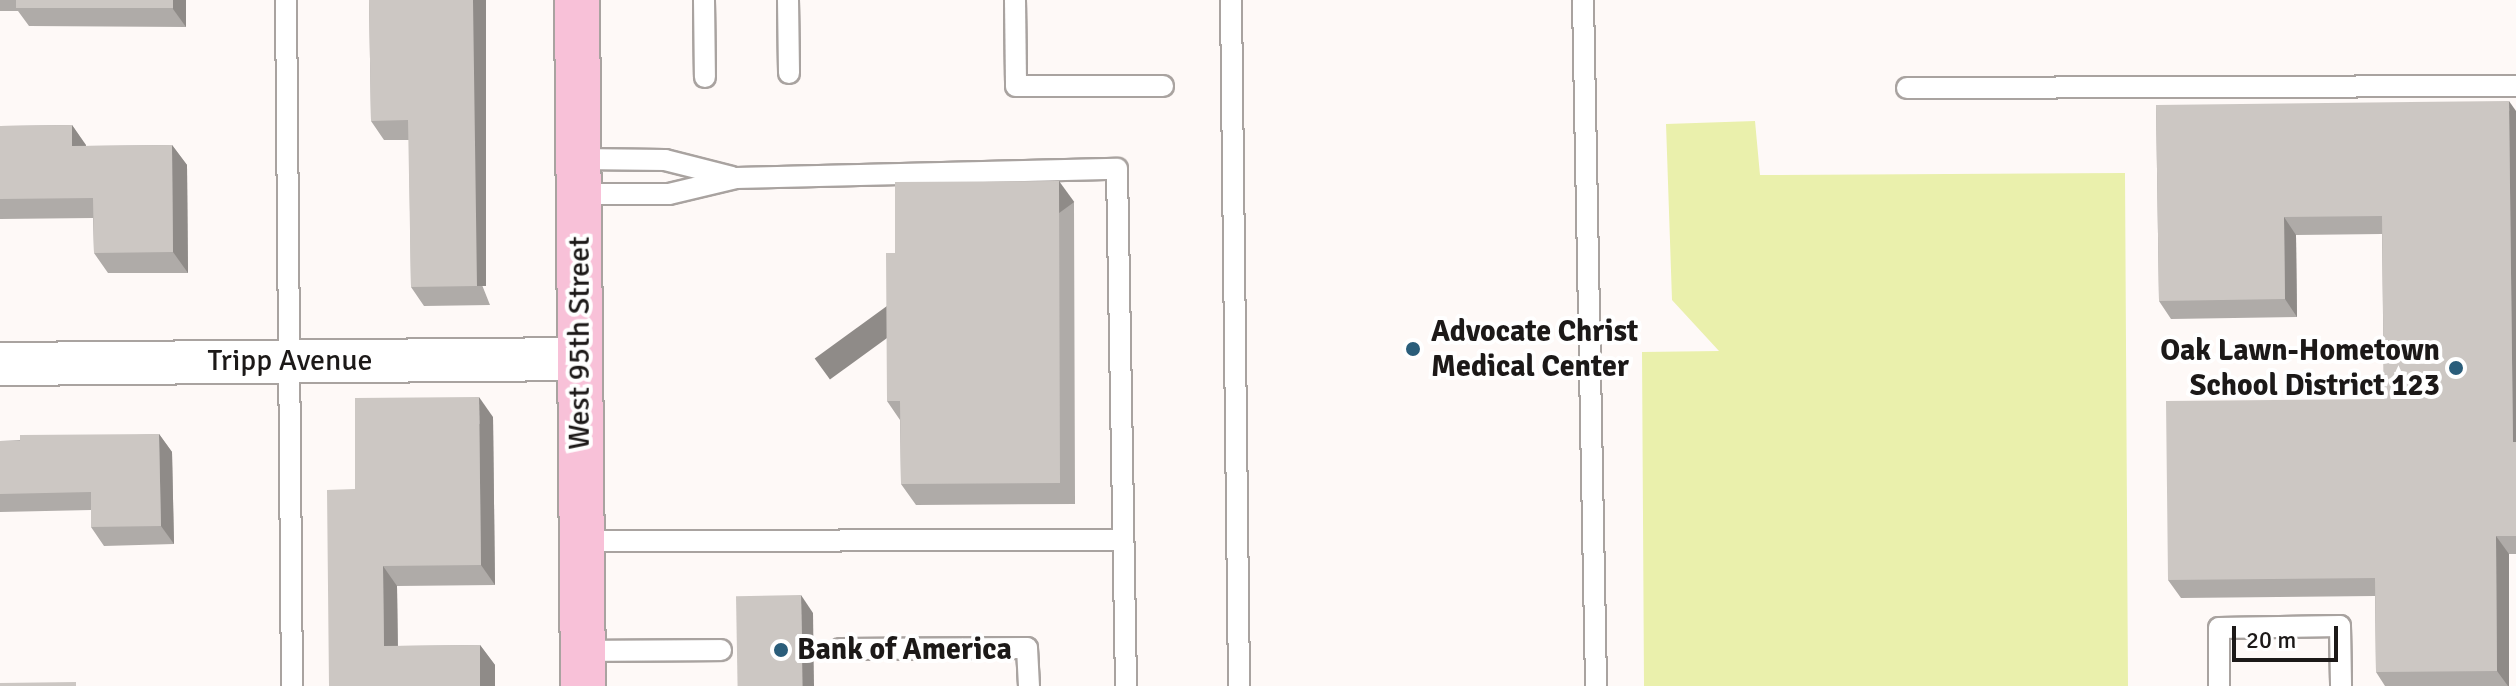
<!DOCTYPE html>
<html>
<head>
<meta charset="utf-8">
<style>
	body { margin:0 }
	#map { position:relative; width:2516px; height:686px; overflow:hidden; background:#fef9f7; font-family:Signika,sans-serif }
	div>[style] { position:absolute }
	.green>* { inset:0; background:#eaf0ac }
	.roads { filter:drop-shadow(2px 0 #a9a3a0) drop-shadow(-2px 0 #a9a3a0) drop-shadow(0 2px #a9a3a0) drop-shadow(0 -2px #a9a3a0) }
	.service>* { height:20px; margin:-10px; padding:0 10px; transform-origin:10px; border-radius:10px; background:#fff }
	.minor>* { height:42px; margin:-21px; padding:0 21px; transform-origin:21px; border-radius:21px; background:#fff }
	.primary>* { height:44px; margin:-22px; padding:0 22px; transform-origin:22px; border-radius:22px; background:#f8c1d8 }
	.wall>* { inset:0; background:#afaba8 }
	.shaded-wall>* { inset:0; background:#8f8b88; transform-origin:0 0 }
	.building>* { inset:0; background:#ccc7c3; transform-origin:0 0 }
	.dots>* { width:22px; height:22px; translate:-50% -50%; box-sizing:border-box; border:4px solid #fff; border-radius:50% }
	span { translate:-50% -50%; white-space:nowrap; text-align:center; line-height:1.15; -webkit-text-stroke:8px #fff; paint-order:stroke }
	.poi-label { font-size:30px; color:#1c1918; font-weight:700 }
	.left { translate:0 -50%; text-align:left }
	.right { translate:-100% -50%; text-align:right }
	.street-label { font-size:30px; color:#1c1918 }
	.scale { position:absolute; left:2232px; top:626px; width:106px; height:36px; box-sizing:border-box; border:4px solid #1c1918; border-top:0; padding-left:10px; font-size:24px; line-height:28px; white-space:nowrap; color:#1c1918; -webkit-text-stroke:6px #fff; paint-order:stroke }
</style>
</head>
<body>
<div id="map">
	<div class="green">
		<i style="clip-path:polygon(1755px 121px,1760px 175px,2125px 173px,2128px 686px,1644px 686px,1642px 352px,1719px 351px,1672px 300px,1666px 124px)"></i>
	</div>
	<div class="roads">
		<div class="service">
			<i style="left:286px;top:0;width:686px;rotate:89.5deg"></i>
			<i style="left:704px;top:0;width:77px;rotate:89.3deg"></i>
			<i style="left:788px;top:0;width:73px;rotate:89.2deg"></i>
			<i style="left:1015px;top:0;width:86px;rotate:89.3deg"></i>
			<i style="left:1016px;top:86px;width:147px"></i>
			<i style="left:1231px;top:0;width:686px;rotate:89.33deg"></i>
			<i style="left:1583px;top:0;width:686px;rotate:88.91deg"></i>
			<i style="left:1907px;top:88px;width:609px;rotate:-0.19deg"></i>
			<i style="left:579px;top:159px;width:86px;rotate:0.7deg"></i>
			<i style="left:665px;top:160px;width:69px;rotate:14.2deg"></i>
			<i style="left:579px;top:194px;width:90px"></i>
			<i style="left:669px;top:194px;width:69px;rotate:-13.4deg"></i>
			<i style="left:736px;top:178px;width:381px;rotate:-1.4deg"></i>
			<i style="left:1117px;top:169px;width:517px;rotate:89deg"></i>
			<i style="left:582px;top:541px;width:540px;rotate:-0.11deg"></i>
			<i style="left:840px;top:649px;width:187px;rotate:-0.3deg"></i>
			<i style="left:1027px;top:648px;width:38px;rotate:87deg"></i>
			<i style="left:583px;top:651px;width:138px;rotate:-0.4deg"></i>
			<i style="left:2219px;top:686px;width:58px;rotate:-90deg"></i>
			<i style="left:2219px;top:628px;width:121px;rotate:-0.9deg"></i>
			<i style="left:2340px;top:626px;width:60px;rotate:89deg"></i>
		</div>
		<div class="minor">
			<i style="left:0;top:364px;width:580px;rotate:-0.49deg"></i>
		</div>
		<div class="primary">
			<i style="left:577px;top:0;width:686px;rotate:89.5deg"></i>
		</div>
	</div>
	<div class="wall">
		<i style="clip-path:polygon(0 0,186px 0,186px 27px,29px 26px,18px 11px,0 11px)"></i>
		<i style="clip-path:polygon(369px 0,490px 305px,424px 306px,411px 287px,409px 140px,384px 140px,371px 121px)"></i>
		<i style="clip-path:polygon(2156px 105px,2516px 111px,2516px 554px,2509px 554px,2509px 686px,2385px 686px,2376px 672px,2375px 596px,2181px 598px,2168px 580px,2384px 399px,2382px 234px,2296px 235px,2297px 317px,2171px 319px,2159px 301px)"></i>
		<i style="clip-path:polygon(72px 125px,86px 146px,172px 145px,187px 165px,188px 273px,108px 273px,94px 253px,93px 218px,0 219px,0 126px)"></i>
		<i style="clip-path:polygon(1074px 202px,1075px 504px,916px 505px,901px 484px,900px 420px,887px 401px,895px 253px)"></i>
		<i style="clip-path:polygon(493px 417px,495px 585px,397px 586px,398px 646px,480px 645px,495px 665px,495px 686px,329px 686px,355px 489px)"></i>
		<i style="clip-path:polygon(159px 434px,172px 452px,174px 544px,104px 546px,91px 527px,91px 510px,0 512px,0 441px)"></i>
	</div>
	<div class="shaded-wall">
		<i style="clip-path:polygon(173px 0,186px 0,186px 27px,173px 9px)"></i>
		<i style="left:473px;top:0;width:13px;height:286px"></i>
		<i style="clip-path:polygon(2509px 101px,2516px 111px,2516px 447px,2513px 442px)"></i>
		<i style="clip-path:polygon(72px 125px,86px 145px,86px 166px,72px 146px)"></i>
		<i style="clip-path:polygon(172px 145px,187px 165px,188px 273px,173px 252px)"></i>
		<i style="left:1059px;top:181px;width:26px;height:302px;rotate:54deg"></i>
		<i style="clip-path:polygon(2284px 217px,2296px 235px,2297px 317px,2285px 299px)"></i>
		<i style="clip-path:polygon(479px 397px,493px 417px,495px 585px,481px 565px)"></i>
		<i style="clip-path:polygon(159px 434px,172px 452px,174px 544px,161px 526px)"></i>
		<i style="clip-path:polygon(2496px 536px,2509px 554px,2509px 686px,2508px 686px,2497px 671px)"></i>
		<i style="clip-path:polygon(383px 566px,397px 586px,398px 666px,384px 646px)"></i>
		<i style="clip-path:polygon(801px 595px,813px 613px,814px 686px,802px 686px)"></i>
		<i style="clip-path:polygon(480px 645px,495px 665px,495px 686px,480px 686px)"></i>
	</div>
	<div class="building">
		<i style="left:16px;top:0;width:157px;height:8px"></i>
		<i style="clip-path:polygon(369px 0,473px 0,477px 286px,411px 287px,408px 120px,371px 121px)"></i>
		<i style="clip-path:polygon(2509px 101px,2513px 442px,2516px 442px,2516px 536px,2496px 536px,2497px 671px,2376px 672px,2375px 578px,2168px 580px,2166px 401px,2384px 399px,2382px 216px,2284px 217px,2285px 299px,2159px 301px,2156px 105px)"></i>
		<i style="clip-path:polygon(72px 125px,72px 146px,172px 145px,173px 252px,94px 253px,93px 198px,0 199px,0 126px)"></i>
		<i style="clip-path:polygon(1059px 181px,1060px 483px,901px 484px,900px 401px,887px 401px,886px 253px,895px 253px,895px 182px)"></i>
		<i style="clip-path:polygon(479px 397px,481px 565px,383px 566px,384px 646px,480px 645px,480px 686px,329px 686px,327px 490px,355px 489px,355px 398px)"></i>
		<i style="clip-path:polygon(159px 434px,161px 526px,91px 527px,91px 492px,0 494px,0 441px,20px 441px,20px 435px)"></i>
		<i style="left:801px;top:595px;width:91px;height:65px;rotate:89deg"></i>
		<i style="clip-path:polygon(76px 682px,76px 686px,0 686px,0 683px)"></i>
	</div>
	<div class="dots">
		<i style="left:1413px;top:349px;background:#2a5d7a"></i>
		<i style="left:2456px;top:368px;background:#2a5d7a"></i>
		<i style="left:781px;top:650px;background:#2a5d7a"></i>
	</div>
	<div class="poi-label">
		<span class="left" style="left:1431px;top:349px">Advocate Christ<br>Medical Center</span>
		<span class="right" style="left:2440px;top:368px">Oak Lawn-Hometown<br>School District 123</span>
		<span class="left" style="left:797px;top:650px">Bank of America</span>
	</div>
	<div class="street-label">
		<span style="left:580px;top:343px;rotate:-90deg">West 95th Street</span>
		<span style="left:290px;top:361px">Tripp Avenue</span>
	</div>
	<div class="scale">20 m</div>
</div>
</body>
</html>
